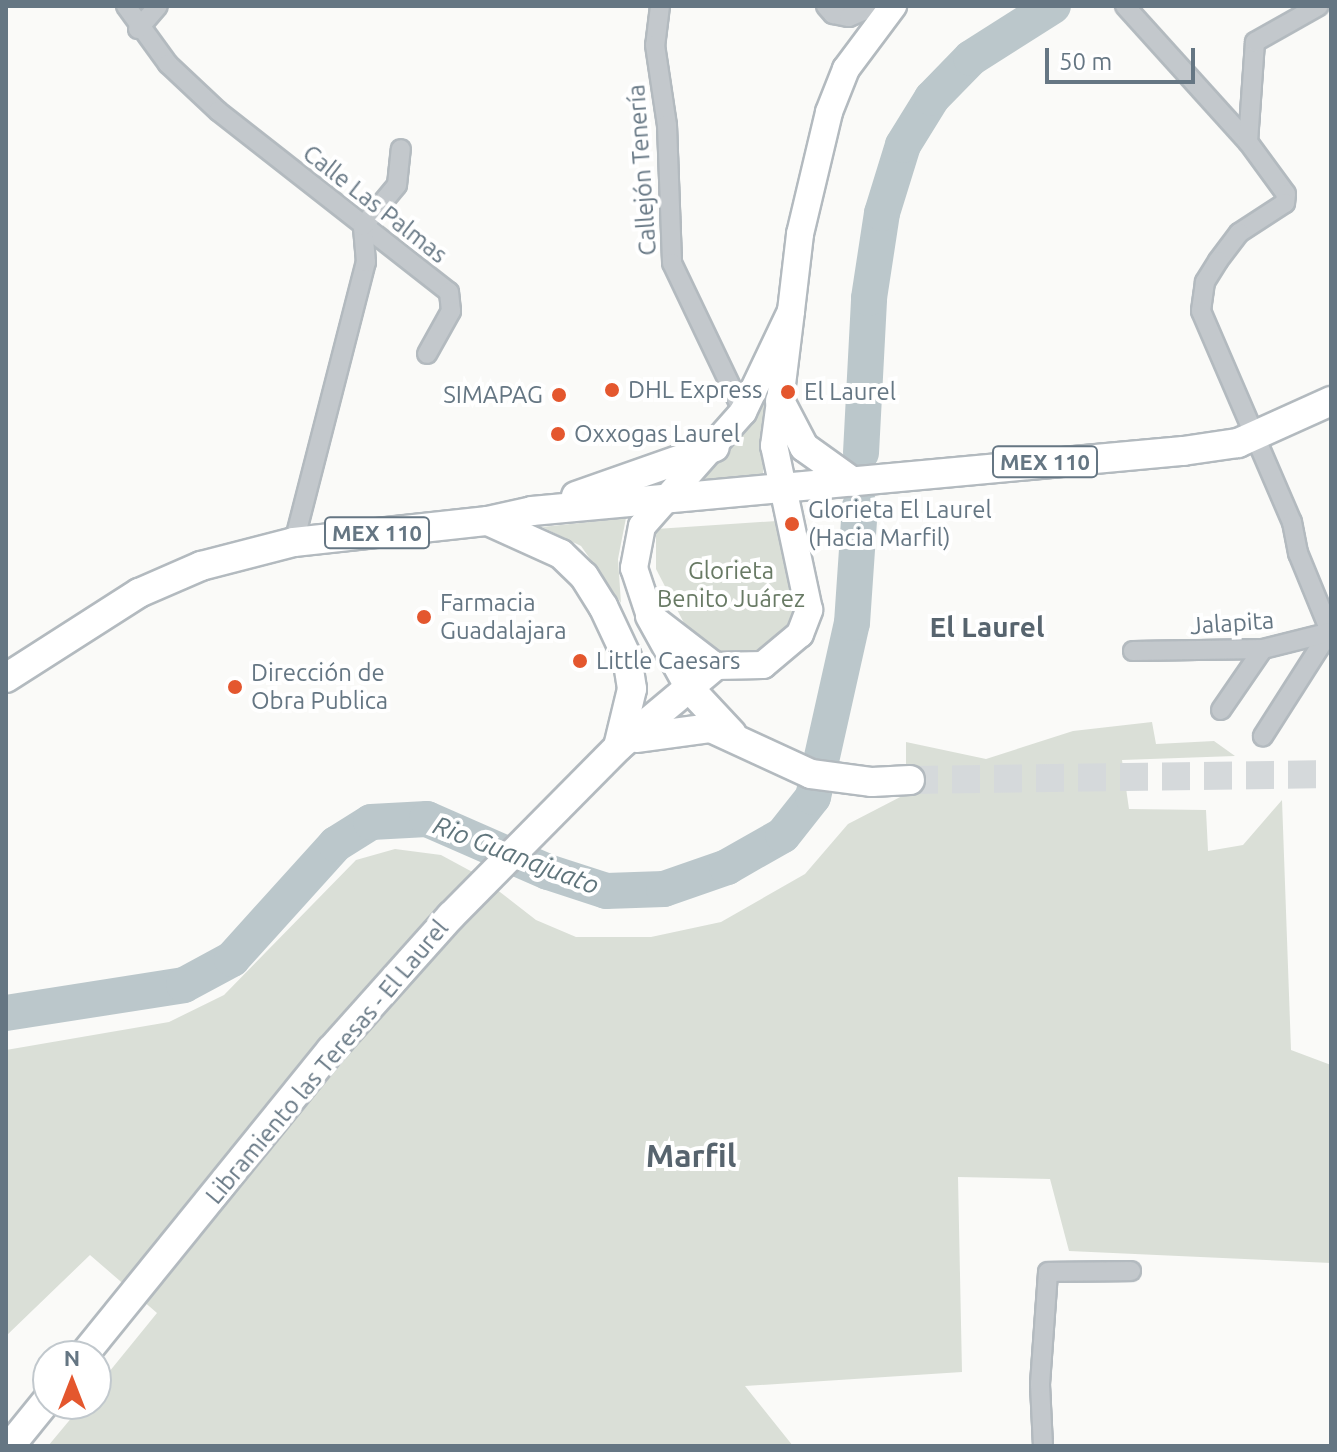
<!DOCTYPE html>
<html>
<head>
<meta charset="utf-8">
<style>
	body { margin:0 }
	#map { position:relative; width:1337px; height:1452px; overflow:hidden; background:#fafaf8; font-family:Ubuntu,sans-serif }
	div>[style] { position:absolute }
	.green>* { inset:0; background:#dadfd7 }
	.river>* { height:36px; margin:-18px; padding:0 18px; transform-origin:18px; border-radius:18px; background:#bbc7cb }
	.primary-tunnel>* { height:28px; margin-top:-14px; transform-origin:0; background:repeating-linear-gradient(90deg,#d5d9db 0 28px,transparent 0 42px) }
	.roads { filter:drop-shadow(2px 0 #b3babf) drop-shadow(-2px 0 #b3babf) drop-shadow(0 2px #b3babf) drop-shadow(0 -2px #b3babf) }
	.minor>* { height:18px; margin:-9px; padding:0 9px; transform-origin:9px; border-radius:9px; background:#c3c8cc }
	.secondary>* { height:26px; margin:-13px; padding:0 13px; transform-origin:13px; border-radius:13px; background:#fff }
	.primary>* { height:28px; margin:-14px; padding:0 14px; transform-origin:14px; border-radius:14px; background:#fff }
	.dots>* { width:22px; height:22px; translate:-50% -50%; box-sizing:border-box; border:4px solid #fff; border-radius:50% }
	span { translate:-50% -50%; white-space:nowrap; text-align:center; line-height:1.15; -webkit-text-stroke:8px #fff; paint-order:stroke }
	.shield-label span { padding:2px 6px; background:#fff; border:2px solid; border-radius:6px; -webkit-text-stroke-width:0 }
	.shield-label { font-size:22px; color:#657683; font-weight:700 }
	.street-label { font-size:24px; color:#657683 }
	.poi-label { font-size:24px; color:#657683 }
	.left { translate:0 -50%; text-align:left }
	.right { translate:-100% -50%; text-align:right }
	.park-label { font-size:24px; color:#687a64 }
	.water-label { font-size:26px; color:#60757c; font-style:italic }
	.quarter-label { font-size:28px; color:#57646e; font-weight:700 }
	.district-label { font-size:32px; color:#57646e; font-weight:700 }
	.frame { position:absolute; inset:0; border:8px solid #657683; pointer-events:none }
	.north { position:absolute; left:32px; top:1340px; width:80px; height:80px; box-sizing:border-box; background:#fff; border:2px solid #c1c8cd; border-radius:50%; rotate:0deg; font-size:22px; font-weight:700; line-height:32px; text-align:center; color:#657683 }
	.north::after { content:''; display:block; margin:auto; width:28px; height:36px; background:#e4572e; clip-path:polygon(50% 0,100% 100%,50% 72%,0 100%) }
	.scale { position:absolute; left:1045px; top:48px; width:150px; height:36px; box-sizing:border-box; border:4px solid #657683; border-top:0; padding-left:10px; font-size:24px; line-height:28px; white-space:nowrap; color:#657683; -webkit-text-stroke:6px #fff; paint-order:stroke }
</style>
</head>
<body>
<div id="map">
	<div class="green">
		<i style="clip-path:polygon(771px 393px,764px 426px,763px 476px,694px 481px)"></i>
		<i style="clip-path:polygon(626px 518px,618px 559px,621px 603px,581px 546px,542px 527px)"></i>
		<i style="clip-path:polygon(777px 521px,797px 606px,794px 622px,769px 652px,730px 660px,697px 643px,685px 625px,656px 569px,656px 529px)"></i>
		<i style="clip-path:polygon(1152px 722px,1156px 744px,1214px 741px,1235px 756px,1122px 760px,1129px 809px,1206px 810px,1208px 851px,1243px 845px,1282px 800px,1291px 1050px,1331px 1065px,1331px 1263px,1069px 1251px,1050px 1179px,958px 1177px,962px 1372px,745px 1386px,793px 1446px,48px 1446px,83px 1404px,96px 1404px,96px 1388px,157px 1313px,90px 1255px,6px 1336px,6px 1050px,169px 1022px,224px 995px,356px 860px,395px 849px,441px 855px,478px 875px,536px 920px,576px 937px,651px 937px,721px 922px,805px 874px,848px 824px,906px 794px,906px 742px,986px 759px,1073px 731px)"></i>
	</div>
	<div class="river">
		<i style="left:861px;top:453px;width:155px;rotate:-87deg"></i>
		<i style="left:869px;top:298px;width:86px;rotate:-81.3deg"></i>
		<i style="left:882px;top:213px;width:71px;rotate:-72.8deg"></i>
		<i style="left:903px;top:145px;width:55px;rotate:-58.3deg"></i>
		<i style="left:932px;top:98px;width:56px;rotate:-45.7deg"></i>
		<i style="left:971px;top:58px;width:97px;rotate:-32.4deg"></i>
		<i style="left:6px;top:1013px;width:180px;rotate:-8.9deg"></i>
		<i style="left:184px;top:985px;width:55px;rotate:-28.4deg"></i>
		<i style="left:232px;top:959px;width:155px;rotate:-47.9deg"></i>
		<i style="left:336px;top:844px;width:41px;rotate:-32.2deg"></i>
		<i style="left:371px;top:822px;width:56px;rotate:-3.1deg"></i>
		<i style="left:427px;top:819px;width:132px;rotate:23.7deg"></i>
		<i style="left:548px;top:872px;width:61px;rotate:18.1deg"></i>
		<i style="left:606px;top:891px;width:58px;rotate:-2deg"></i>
		<i style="left:664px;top:889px;width:67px;rotate:-19.2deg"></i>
		<i style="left:727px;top:867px;width:64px;rotate:-29.7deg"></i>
		<i style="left:783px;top:835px;width:48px;rotate:-51.7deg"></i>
		<i style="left:813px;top:797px;width:178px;rotate:-77.4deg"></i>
		<i style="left:852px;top:623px;width:117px;rotate:-86.1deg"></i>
	</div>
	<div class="primary-tunnel">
		<i style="left:910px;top:780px;width:421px;rotate:-0.8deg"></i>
	</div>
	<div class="roads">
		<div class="minor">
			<i style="left:126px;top:6px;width:72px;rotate:54.1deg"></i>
			<i style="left:168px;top:64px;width:69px;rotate:43.2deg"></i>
			<i style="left:218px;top:111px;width:293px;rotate:38.1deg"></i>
			<i style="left:449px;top:292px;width:19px;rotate:84deg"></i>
			<i style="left:451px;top:311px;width:49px;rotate:119.2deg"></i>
			<i style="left:660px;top:6px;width:39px;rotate:97deg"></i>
			<i style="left:655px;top:45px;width:81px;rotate:81.5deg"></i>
			<i style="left:667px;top:125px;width:138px;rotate:87.9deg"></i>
			<i style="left:672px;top:263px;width:165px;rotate:64.5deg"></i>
			<i style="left:826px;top:6px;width:11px;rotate:49deg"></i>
			<i style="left:833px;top:14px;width:16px;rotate:11deg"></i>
			<i style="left:849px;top:17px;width:28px;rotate:-23deg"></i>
			<i style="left:1125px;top:6px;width:183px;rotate:47.9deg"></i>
			<i style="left:1248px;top:142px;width:64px;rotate:53.8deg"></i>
			<i style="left:1286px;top:194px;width:9px;rotate:96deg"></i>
			<i style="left:1285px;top:203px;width:55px;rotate:146.9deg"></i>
			<i style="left:1239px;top:233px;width:35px;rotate:127deg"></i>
			<i style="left:1218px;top:261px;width:25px;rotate:122deg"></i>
			<i style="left:1205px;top:282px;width:29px;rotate:98deg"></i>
			<i style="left:1201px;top:311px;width:230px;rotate:66.7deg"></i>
			<i style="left:1292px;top:522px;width:32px;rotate:79deg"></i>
			<i style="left:1298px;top:553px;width:84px;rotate:67.7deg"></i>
			<i style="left:1330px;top:631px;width:125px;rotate:122.5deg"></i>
			<i style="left:138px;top:29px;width:30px;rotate:-49deg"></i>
			<i style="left:1248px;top:142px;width:100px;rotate:-86deg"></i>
			<i style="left:1255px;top:42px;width:73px;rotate:-29.4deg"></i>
			<i style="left:294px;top:542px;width:289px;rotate:-75.6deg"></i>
			<i style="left:366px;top:262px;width:36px;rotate:-95deg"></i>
			<i style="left:363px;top:226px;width:53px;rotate:-50.3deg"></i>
			<i style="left:397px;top:185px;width:36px;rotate:-84deg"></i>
			<i style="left:1133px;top:651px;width:130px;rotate:-0.9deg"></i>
			<i style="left:1263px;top:649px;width:70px;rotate:-14deg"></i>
			<i style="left:1221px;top:710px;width:74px;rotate:-55.5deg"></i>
			<i style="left:1043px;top:1446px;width:62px;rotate:-92.8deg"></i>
			<i style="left:1040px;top:1384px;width:112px;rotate:-85.9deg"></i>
			<i style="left:1048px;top:1272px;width:83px;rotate:-0.7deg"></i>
		</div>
		<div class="secondary">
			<i style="left:791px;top:311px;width:112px;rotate:115.4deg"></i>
			<i style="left:743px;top:412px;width:152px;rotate:131.5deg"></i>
			<i style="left:642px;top:526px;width:43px;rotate:100.8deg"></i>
			<i style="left:634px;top:568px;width:51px;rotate:71.6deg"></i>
			<i style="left:650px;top:616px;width:82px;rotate:37.6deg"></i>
			<i style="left:715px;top:666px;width:48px;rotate:-1.2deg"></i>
			<i style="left:763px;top:665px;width:48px;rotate:-40deg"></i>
			<i style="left:800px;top:634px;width:26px;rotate:-69deg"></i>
			<i style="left:809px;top:610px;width:168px;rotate:-102deg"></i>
			<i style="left:774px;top:446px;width:45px;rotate:-82.4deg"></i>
			<i style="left:780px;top:401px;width:91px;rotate:-83deg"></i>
			<i style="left:791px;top:311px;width:78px;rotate:-83.3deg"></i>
			<i style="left:800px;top:234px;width:125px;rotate:-76.6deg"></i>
			<i style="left:829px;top:112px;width:46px;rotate:-68.4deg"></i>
			<i style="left:846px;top:69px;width:79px;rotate:-53.3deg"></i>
		</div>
		<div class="primary">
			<i style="left:780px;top:401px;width:52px;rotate:62.4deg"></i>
			<i style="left:804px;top:447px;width:60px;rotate:35.5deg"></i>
			<i style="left:576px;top:496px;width:147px;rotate:-19.4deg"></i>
			<i style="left:488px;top:521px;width:80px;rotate:24.3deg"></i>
			<i style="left:561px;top:554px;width:32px;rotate:44deg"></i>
			<i style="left:584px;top:576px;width:36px;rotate:58deg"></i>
			<i style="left:603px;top:606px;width:56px;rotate:64.8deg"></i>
			<i style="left:627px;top:657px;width:32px;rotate:81deg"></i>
			<i style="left:632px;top:689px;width:60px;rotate:103.6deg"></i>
			<i style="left:650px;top:616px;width:85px;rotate:61deg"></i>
			<i style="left:691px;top:690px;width:60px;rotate:47deg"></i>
			<i style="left:6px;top:678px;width:158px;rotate:-32.6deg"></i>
			<i style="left:139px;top:593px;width:68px;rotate:-23.5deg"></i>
			<i style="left:201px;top:566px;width:96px;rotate:-14.5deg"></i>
			<i style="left:294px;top:542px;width:195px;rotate:-6.2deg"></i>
			<i style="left:488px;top:521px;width:45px;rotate:-12.8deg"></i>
			<i style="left:532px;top:511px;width:654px;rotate:-5.27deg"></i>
			<i style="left:1183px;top:451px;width:56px;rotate:-8.3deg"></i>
			<i style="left:1238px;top:443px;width:102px;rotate:-24.3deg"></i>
			<i style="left:636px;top:738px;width:76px;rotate:-7.6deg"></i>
			<i style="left:711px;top:728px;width:110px;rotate:24.7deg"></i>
			<i style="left:811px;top:774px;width:62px;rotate:7.5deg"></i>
			<i style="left:872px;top:782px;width:38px;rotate:-3deg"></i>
			<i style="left:83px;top:1356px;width:394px;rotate:-51deg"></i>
			<i style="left:331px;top:1050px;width:180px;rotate:-48.2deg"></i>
			<i style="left:451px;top:916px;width:238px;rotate:-45.3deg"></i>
			<i style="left:618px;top:747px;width:126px;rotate:-39.9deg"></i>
			<i style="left:10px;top:1446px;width:60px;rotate:-51deg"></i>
		</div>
	</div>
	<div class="dots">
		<i style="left:612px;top:390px;background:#e4572e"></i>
		<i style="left:788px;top:392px;background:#e4572e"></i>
		<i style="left:559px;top:395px;background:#e4572e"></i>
		<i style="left:558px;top:434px;background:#e4572e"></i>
		<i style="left:792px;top:524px;background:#e4572e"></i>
		<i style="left:424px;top:617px;background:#e4572e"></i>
		<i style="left:580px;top:661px;background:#e4572e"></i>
		<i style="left:235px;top:687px;background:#e4572e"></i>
	</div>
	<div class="shield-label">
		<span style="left:1045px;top:462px">MEX 110</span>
		<span style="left:377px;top:533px">MEX 110</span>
	</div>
	<div class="street-label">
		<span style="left:642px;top:170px;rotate:-94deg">Callejón Tenería</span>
		<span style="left:375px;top:204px;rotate:38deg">Calle Las Palmas</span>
		<span style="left:1232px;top:623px;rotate:-4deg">Jalapita</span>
		<span style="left:327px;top:1062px;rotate:-50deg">Libramiento las Teresas - El Laurel</span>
	</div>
	<div class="poi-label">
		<span class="left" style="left:628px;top:390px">DHL Express</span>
		<span class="left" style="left:804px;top:392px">El Laurel</span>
		<span class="right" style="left:543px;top:395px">SIMAPAG</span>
		<span class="left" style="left:574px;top:434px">Oxxogas Laurel</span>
		<span class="left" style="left:808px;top:524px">Glorieta El Laurel<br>(Hacia Marfil)</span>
		<span class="left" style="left:440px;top:617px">Farmacia<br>Guadalajara</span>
		<span class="left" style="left:596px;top:661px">Little Caesars</span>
		<span class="left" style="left:251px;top:687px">Dirección de<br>Obra Publica</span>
	</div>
	<div class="park-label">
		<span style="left:731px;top:585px">Glorieta<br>Benito Juárez</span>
	</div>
	<div class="water-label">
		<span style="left:516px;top:855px;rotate:21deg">Rio Guanajuato</span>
	</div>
	<div class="quarter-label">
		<span style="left:987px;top:627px">El Laurel</span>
	</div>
	<div class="district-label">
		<span style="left:691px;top:1155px">Marfil</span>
	</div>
	<div class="frame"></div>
	<div class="north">N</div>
	<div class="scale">50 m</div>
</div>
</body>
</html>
